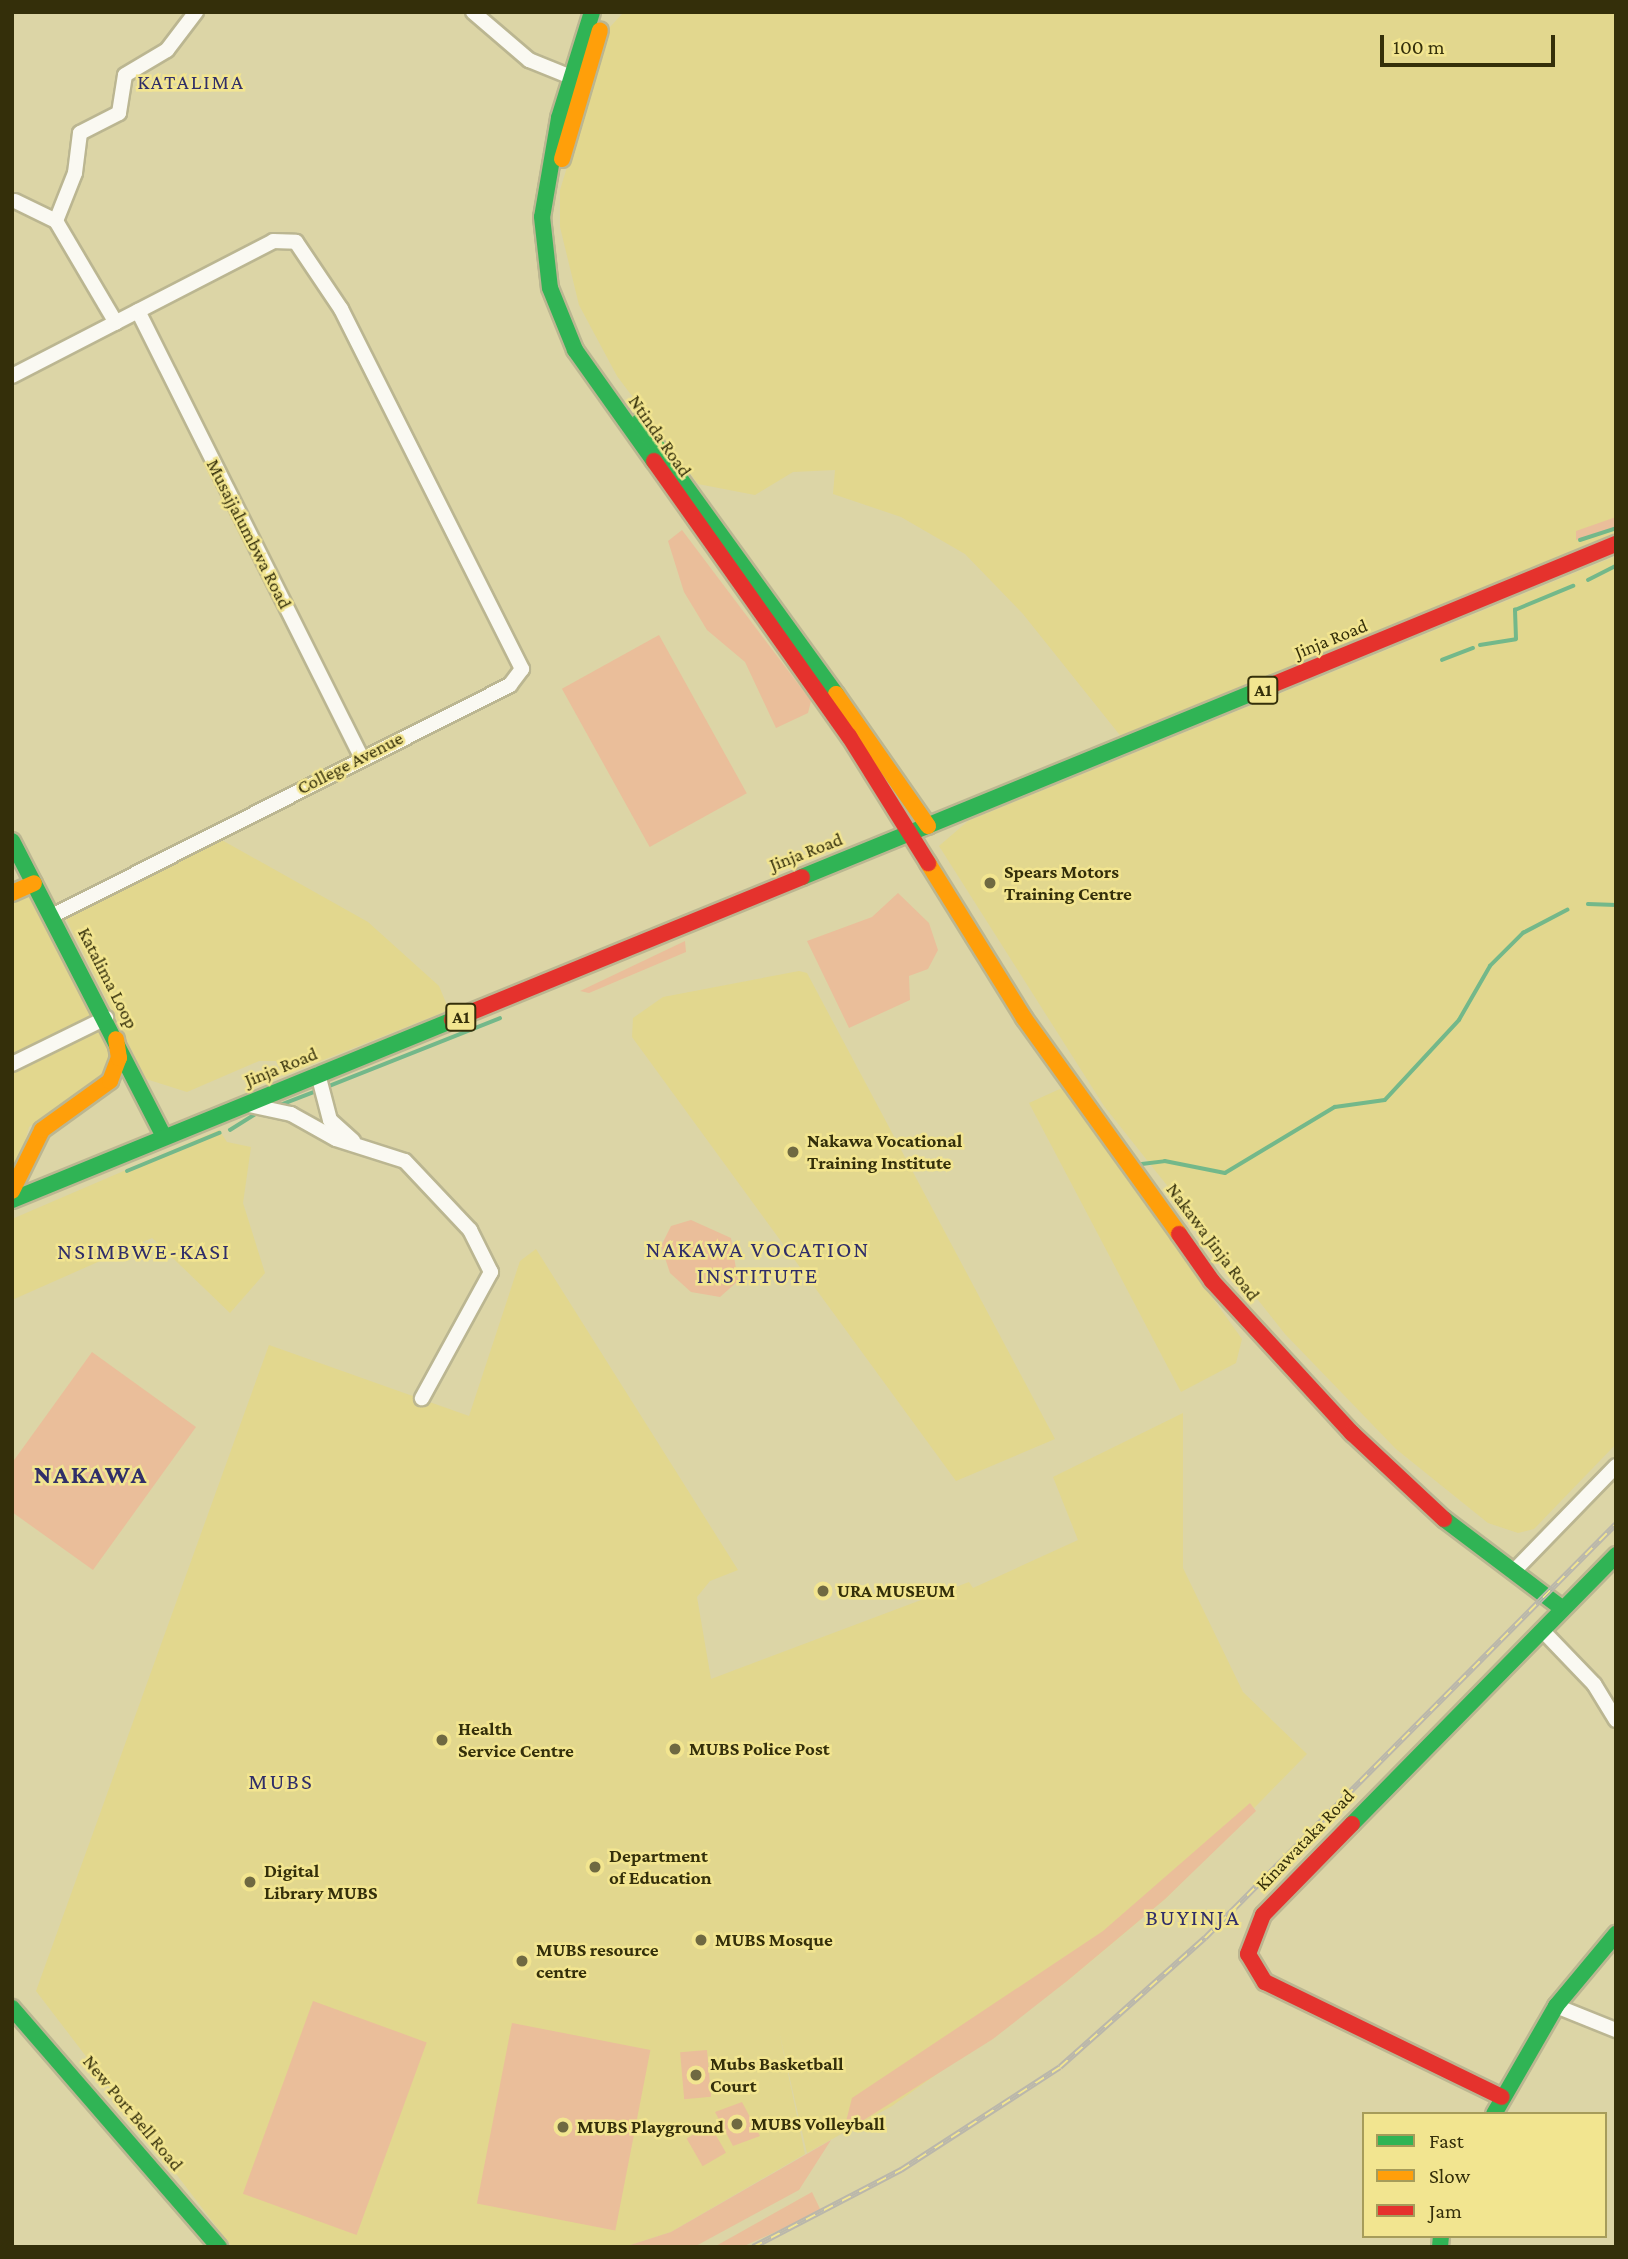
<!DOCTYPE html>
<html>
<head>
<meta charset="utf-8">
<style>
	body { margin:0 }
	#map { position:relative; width:1628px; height:2259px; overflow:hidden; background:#dcd5a6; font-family:"Crimson Pro",serif }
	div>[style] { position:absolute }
	.built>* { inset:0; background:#e2d78e }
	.green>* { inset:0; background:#eabe9a; transform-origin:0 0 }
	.stream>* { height:3.5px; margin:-1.75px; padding:0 1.75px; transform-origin:1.75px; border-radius:1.75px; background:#73b88a }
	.roads { filter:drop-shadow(2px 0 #bbb691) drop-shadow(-2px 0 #bbb691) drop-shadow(0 2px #bbb691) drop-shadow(0 -2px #bbb691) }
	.street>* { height:14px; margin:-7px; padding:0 7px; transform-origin:7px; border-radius:7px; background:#faf9f2 }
	.fast>* { height:16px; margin:-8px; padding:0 8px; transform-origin:8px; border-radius:8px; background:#30b455 }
	.slow>* { height:16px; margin:-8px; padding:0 8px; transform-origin:8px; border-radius:8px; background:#ff9f0a }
	.jam>* { height:16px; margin:-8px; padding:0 8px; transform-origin:8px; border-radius:8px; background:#e5322d }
	.rail>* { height:6px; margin-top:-3px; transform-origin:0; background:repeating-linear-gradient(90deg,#f2e590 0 10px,#bab7ab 0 20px); box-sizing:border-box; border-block:2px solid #bab7ab }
	.dots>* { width:19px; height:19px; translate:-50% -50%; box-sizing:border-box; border:4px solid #f2e590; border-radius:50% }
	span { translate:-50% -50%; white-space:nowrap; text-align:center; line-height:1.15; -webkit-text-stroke:5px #f2e590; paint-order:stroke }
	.shield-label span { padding:2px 5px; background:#f2e590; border:2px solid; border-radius:5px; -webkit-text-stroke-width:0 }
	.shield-label { font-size:18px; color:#342f0a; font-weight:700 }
	.street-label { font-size:19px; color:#342f0a }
	.poi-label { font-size:19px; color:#342f0a; font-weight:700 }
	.left { translate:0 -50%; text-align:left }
	.neighbourhood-label { font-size:21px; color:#302e69; letter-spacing:2px }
	.quarter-label { font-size:23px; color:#302e69; letter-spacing:2px }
	.district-label { font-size:26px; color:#302e69; font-weight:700; letter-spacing:2px }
	.frame { position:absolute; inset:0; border:14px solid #342f0a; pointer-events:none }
	.legend { position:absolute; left:1362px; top:2112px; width:245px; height:126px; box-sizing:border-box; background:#f2e590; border:2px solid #a69c5a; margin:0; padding:9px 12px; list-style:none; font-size:21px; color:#342f0a }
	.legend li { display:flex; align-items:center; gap:14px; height:35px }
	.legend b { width:35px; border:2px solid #a69c5a }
	.scale { position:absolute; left:1380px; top:35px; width:175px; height:32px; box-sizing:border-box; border:4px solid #342f0a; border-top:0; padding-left:9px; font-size:21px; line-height:24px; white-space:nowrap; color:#342f0a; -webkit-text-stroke:5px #f2e590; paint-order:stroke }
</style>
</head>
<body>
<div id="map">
	<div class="built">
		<i style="clip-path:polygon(624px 12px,1616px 12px,1616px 536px,1123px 739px,1023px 614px,965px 554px,901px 517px,833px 494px,835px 470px,793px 472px,755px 495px,698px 484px,617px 376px,579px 305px,560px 227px,560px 190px,610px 27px)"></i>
		<i style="clip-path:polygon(1616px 556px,1616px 1444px,1534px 1529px,1518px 1533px,1488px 1523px,1396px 1449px,1285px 1334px,1104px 1106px,939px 846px,968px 821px)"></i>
		<i style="clip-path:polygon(220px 839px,368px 922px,439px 986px,449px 1010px,283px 1076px,276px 1061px,259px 1061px,187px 1092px,146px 1079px,64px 915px)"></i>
		<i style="clip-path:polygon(25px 896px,35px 900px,97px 1012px,113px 1069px,29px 1127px,12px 1188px,12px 903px)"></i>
		<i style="clip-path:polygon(799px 971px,807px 973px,1055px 1439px,956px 1481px,632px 1037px,633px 1018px,663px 997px)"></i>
		<i style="clip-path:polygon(1062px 1088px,1242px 1339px,1236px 1363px,1181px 1392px,1029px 1103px)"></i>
		<i style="clip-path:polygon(219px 1130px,227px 1142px,251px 1147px,243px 1203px,265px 1273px,230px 1313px,152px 1238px,12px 1300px,12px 1219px)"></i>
		<i style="clip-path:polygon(536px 1249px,738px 1570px,710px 1581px,697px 1597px,711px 1679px,969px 1582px,973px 1588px,1078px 1540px,1053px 1477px,1183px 1413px,1183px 1568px,1243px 1692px,1307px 1754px,1165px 1899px,1067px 1981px,892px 2106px,807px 2153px,779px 2031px,805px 2154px,671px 2232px,624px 2247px,232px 2247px,36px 1991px,269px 1345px,469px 1416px,520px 1261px)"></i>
	</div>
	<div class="green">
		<i style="clip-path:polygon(1616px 517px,1616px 530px,1576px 540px,1576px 531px)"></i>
		<i style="clip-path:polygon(682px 530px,811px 701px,808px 713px,776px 728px,745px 662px,707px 630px,684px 592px,668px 541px)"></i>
		<i style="left:659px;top:635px;width:181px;height:111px;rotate:61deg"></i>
		<i style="clip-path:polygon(898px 893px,929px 923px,938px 950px,928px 969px,909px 976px,910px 1000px,849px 1028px,807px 941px,872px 917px)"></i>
		<i style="clip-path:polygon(685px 941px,686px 952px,589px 993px,580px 991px)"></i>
		<i style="clip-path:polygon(691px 1220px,731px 1238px,738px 1281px,720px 1297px,691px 1292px,670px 1273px,661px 1246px,671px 1226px)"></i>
		<i style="clip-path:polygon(92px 1352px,196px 1427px,93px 1570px,12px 1512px,12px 1463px)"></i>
		<i style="clip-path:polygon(1250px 1803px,1256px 1811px,1165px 1899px,1067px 1981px,993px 2039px,843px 2133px,852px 2098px,1103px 1931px)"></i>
		<i style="left:313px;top:2001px;width:121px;height:205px;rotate:20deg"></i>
		<i style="left:512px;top:2023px;width:141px;height:184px;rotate:11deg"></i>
		<i style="left:707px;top:2050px;width:47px;height:27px;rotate:85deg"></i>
		<i style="clip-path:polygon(742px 2102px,760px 2136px,733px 2146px,715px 2112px)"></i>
		<i style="left:710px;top:2125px;width:32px;height:27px;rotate:60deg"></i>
		<i style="clip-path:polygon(831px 2140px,799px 2190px,694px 2247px,624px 2247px,671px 2232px)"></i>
		<i style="clip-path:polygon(812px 2192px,821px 2211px,742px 2247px,714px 2247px)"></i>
	</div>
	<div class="stream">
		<i style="left:1580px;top:540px;width:38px;rotate:-18deg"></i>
		<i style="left:1588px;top:580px;width:31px;rotate:-27deg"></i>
		<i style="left:1480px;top:645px;width:36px;rotate:-9deg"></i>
		<i style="left:1516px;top:639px;width:29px;rotate:-92deg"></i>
		<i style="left:1515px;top:610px;width:63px;rotate:-22.5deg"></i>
		<i style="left:1442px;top:660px;width:33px;rotate:-21deg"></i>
		<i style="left:1588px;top:904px;width:28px;rotate:2deg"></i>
		<i style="left:327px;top:1087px;width:186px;rotate:-21.7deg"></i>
		<i style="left:278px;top:1106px;width:44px;rotate:-21.3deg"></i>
		<i style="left:230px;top:1130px;width:32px;rotate:-32deg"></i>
		<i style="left:1142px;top:1164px;width:23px;rotate:-7deg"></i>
		<i style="left:1165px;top:1161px;width:61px;rotate:11.3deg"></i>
		<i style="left:1225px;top:1173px;width:128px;rotate:-31deg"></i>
		<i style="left:1335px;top:1107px;width:50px;rotate:-8deg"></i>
		<i style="left:1385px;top:1100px;width:109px;rotate:-47.2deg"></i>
		<i style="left:1459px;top:1020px;width:62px;rotate:-60.1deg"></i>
		<i style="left:1490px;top:966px;width:47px;rotate:-45deg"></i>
		<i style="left:1523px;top:933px;width:50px;rotate:-27.6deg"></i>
		<i style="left:127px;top:1171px;width:100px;rotate:-22.4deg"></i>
	</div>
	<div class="roads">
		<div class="street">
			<i style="left:473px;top:12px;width:74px;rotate:40.6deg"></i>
			<i style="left:529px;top:60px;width:56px;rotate:22deg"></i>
			<i style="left:15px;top:201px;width:46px;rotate:26deg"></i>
			<i style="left:56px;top:221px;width:118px;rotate:59.5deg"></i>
			<i style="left:56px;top:221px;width:52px;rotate:-68.4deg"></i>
			<i style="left:75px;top:173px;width:40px;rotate:-82.9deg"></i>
			<i style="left:80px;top:133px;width:44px;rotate:-27.1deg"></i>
			<i style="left:119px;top:113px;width:38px;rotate:-81deg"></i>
			<i style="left:125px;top:75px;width:49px;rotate:-30.8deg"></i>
			<i style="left:167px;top:50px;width:48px;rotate:-52.7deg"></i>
			<i style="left:138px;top:311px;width:498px;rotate:63.4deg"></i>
			<i style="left:12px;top:376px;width:294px;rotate:-27.3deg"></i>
			<i style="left:273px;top:241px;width:23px;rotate:2deg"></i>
			<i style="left:296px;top:242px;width:81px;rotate:56.1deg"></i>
			<i style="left:341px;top:309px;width:403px;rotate:63.3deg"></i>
			<i style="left:522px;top:669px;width:20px;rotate:127deg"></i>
			<i style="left:510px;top:685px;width:513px;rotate:153.24deg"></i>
			<i style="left:12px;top:1064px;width:105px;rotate:-26.1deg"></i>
			<i style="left:318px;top:1074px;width:48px;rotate:75.4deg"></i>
			<i style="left:330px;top:1120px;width:31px;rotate:42deg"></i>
			<i style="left:249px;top:1105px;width:43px;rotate:12.1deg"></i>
			<i style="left:291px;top:1114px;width:51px;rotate:29.1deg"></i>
			<i style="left:336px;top:1139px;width:72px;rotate:17.7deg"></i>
			<i style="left:405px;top:1161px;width:95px;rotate:46.7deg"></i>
			<i style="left:470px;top:1230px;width:47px;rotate:63.4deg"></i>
			<i style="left:491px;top:1272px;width:144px;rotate:118.7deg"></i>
			<i style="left:1513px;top:1572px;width:148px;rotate:-45.8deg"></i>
			<i style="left:1542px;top:1630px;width:75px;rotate:46.1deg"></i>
			<i style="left:1594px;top:1684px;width:42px;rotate:58.6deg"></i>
			<i style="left:1556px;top:2006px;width:65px;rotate:21.8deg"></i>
		</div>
		<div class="fast">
			<i style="left:592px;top:12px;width:111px;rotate:107.3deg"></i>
			<i style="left:559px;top:118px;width:100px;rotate:99.7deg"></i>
			<i style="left:542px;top:217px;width:71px;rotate:83.6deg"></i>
			<i style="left:550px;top:288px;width:67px;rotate:68deg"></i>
			<i style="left:575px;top:350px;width:136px;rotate:54.6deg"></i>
			<i style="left:639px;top:422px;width:336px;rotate:54.1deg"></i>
			<i style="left:12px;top:841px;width:333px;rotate:62.8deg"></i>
			<i style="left:802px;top:877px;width:510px;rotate:-22.24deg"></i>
			<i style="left:12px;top:1200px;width:475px;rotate:-22.2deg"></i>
			<i style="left:1444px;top:1519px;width:144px;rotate:37.1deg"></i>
			<i style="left:1352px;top:1824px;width:377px;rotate:-45.5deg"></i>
			<i style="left:12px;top:2008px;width:316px;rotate:49.1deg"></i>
			<i style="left:1494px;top:2114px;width:125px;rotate:-60.1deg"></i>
			<i style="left:1556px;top:2006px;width:94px;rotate:-50.2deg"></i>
			<i style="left:1440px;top:2247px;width:11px;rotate:-85deg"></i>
		</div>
		<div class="slow">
			<i style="left:562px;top:159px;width:134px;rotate:-73.6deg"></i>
			<i style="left:836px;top:694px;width:161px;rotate:55.1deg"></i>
			<i style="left:928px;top:863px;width:182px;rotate:58.2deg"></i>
			<i style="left:1024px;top:1018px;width:266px;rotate:54.3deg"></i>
			<i style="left:12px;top:893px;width:24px;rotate:-24deg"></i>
			<i style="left:12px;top:1191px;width:68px;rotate:-63.8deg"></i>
			<i style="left:42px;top:1130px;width:84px;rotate:-35.8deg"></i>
			<i style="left:110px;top:1081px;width:25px;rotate:-69deg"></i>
			<i style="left:119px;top:1058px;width:19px;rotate:-99deg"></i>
		</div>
		<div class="jam">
			<i style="left:654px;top:461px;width:337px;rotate:54.7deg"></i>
			<i style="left:849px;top:736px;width:150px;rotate:58.1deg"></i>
			<i style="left:1274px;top:684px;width:370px;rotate:-22.3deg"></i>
			<i style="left:452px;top:1020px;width:378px;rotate:-22.2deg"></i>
			<i style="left:1179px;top:1234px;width:57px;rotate:54.9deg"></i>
			<i style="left:1212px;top:1281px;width:207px;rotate:47.4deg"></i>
			<i style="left:1352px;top:1433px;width:126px;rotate:43.1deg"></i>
			<i style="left:1352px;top:1824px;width:127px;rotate:134.4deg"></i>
			<i style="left:1263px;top:1915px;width:42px;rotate:111deg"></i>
			<i style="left:1248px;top:1954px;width:33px;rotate:59deg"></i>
			<i style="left:1265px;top:1982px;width:263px;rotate:25.9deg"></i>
		</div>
	</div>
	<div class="rail">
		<i style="left:753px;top:2247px;width:167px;rotate:-27.5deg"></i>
		<i style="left:901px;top:2170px;width:189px;rotate:-32.9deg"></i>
		<i style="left:1060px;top:2067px;width:194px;rotate:-41.7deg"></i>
		<i style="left:1205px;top:1938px;width:583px;rotate:-45.21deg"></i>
	</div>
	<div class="dots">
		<i style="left:990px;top:883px;background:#6f6941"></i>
		<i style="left:793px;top:1152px;background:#6f6941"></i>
		<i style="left:823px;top:1591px;background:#6f6941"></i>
		<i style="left:442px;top:1740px;background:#6f6941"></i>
		<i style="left:675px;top:1749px;background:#6f6941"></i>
		<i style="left:595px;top:1867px;background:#6f6941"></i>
		<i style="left:250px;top:1882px;background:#6f6941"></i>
		<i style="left:701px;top:1940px;background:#6f6941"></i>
		<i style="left:522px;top:1961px;background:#6f6941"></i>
		<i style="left:696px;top:2075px;background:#6f6941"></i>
		<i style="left:737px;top:2124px;background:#6f6941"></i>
		<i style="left:563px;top:2127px;background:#6f6941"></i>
	</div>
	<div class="shield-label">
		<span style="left:1263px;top:690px">A1</span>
		<span style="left:461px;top:1017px">A1</span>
	</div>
	<div class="street-label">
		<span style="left:660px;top:436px;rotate:55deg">Ntinda Road</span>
		<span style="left:249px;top:534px;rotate:63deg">Musajjalumbwa Road</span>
		<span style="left:1331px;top:639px;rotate:-22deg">Jinja Road</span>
		<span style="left:350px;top:763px;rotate:-27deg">College Avenue</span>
		<span style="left:806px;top:852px;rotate:-21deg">Jinja Road</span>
		<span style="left:108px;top:978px;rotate:63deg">Katalima Loop</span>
		<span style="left:281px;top:1067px;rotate:-22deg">Jinja Road</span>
		<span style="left:1213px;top:1242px;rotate:53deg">Nakawa Jinja Road</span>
		<span style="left:1305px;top:1840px;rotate:-46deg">Kinawataka Road</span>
		<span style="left:133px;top:2113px;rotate:50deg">New Port Bell Road</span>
	</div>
	<div class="poi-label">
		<span class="left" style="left:1004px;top:883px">Spears Motors<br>Training Centre</span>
		<span class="left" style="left:807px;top:1152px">Nakawa Vocational<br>Training Institute</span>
		<span class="left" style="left:837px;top:1591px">URA MUSEUM</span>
		<span class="left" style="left:458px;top:1740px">Health<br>Service Centre</span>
		<span class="left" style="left:689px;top:1749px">MUBS Police Post</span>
		<span class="left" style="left:609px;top:1867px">Department<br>of Education</span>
		<span class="left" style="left:264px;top:1882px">Digital<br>Library MUBS</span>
		<span class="left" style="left:715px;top:1940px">MUBS Mosque</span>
		<span class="left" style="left:536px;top:1961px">MUBS resource<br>centre</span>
		<span class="left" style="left:710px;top:2075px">Mubs Basketball<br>Court</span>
		<span class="left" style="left:751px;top:2124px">MUBS Volleyball</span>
		<span class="left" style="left:577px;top:2127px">MUBS Playground</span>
	</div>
	<div class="neighbourhood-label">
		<span style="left:191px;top:82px">KATALIMA</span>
	</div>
	<div class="quarter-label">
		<span style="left:758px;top:1262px">NAKAWA VOCATION<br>INSTITUTE</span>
		<span style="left:144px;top:1251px">NSIMBWE-KASI</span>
		<span style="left:281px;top:1781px">MUBS</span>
		<span style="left:1193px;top:1917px">BUYINJA</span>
	</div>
	<div class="district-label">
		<span style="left:91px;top:1475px">NAKAWA</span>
	</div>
	<div class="frame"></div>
	<ul class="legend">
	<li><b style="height:9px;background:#30b455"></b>Fast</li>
	<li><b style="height:9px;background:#ff9f0a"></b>Slow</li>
	<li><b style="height:9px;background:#e5322d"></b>Jam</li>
	</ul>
	<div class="scale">100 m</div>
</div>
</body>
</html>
